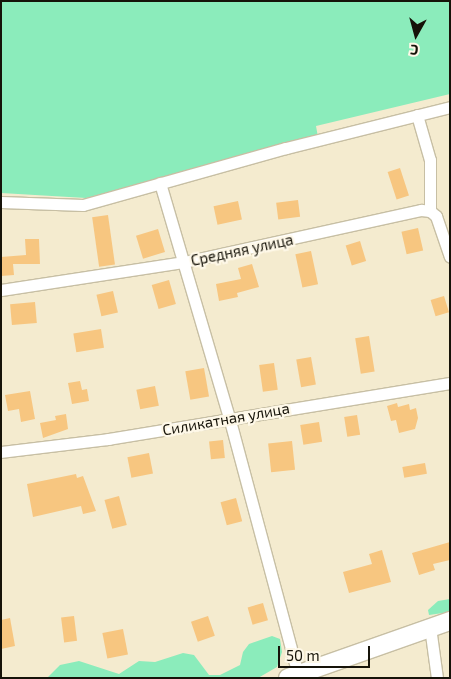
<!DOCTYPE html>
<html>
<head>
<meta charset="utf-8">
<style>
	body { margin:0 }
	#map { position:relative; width:451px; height:679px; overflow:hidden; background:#f4ebcf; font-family:"Exo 2",sans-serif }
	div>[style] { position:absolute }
	.green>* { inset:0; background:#8becbb }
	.building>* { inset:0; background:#f7c680; transform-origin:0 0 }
	.roads { filter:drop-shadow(1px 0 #c7bfa4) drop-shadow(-1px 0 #c7bfa4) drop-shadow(0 1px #c7bfa4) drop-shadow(0 -1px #c7bfa4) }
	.minor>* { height:11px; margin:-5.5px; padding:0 5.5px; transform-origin:5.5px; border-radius:5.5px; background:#fff }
	.primary>* { height:18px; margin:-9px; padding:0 9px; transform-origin:9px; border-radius:9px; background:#fff }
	span { translate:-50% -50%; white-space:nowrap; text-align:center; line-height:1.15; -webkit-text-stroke:4.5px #fef8e8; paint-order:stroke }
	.street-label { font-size:15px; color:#161309 }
	.frame { position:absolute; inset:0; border:2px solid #161309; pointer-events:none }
	.north { position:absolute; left:391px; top:10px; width:50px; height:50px; -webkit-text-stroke:4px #fef8e8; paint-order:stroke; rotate:187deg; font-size:14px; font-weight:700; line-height:20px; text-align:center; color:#161309 }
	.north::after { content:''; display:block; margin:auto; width:18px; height:22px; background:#161309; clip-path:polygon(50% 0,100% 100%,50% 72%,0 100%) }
	.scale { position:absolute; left:278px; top:646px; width:92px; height:22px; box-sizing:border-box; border:2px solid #161309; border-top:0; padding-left:6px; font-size:15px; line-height:18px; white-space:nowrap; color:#161309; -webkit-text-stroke:4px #fef8e8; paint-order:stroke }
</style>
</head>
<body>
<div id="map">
	<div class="green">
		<i style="clip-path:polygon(1px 1px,450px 1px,450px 94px,316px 126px,318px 137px,86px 198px,1px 193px)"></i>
		<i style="clip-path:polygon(450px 599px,450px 612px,429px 615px,428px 610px,438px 601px)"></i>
		<i style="clip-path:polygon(272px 636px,280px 639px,282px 652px,277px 667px,258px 678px,47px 678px,60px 665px,79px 661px,119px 674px,139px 661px,155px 662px,183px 653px,194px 655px,209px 675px,220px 675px,240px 665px,243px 652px,249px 644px)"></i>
	</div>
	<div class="building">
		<i style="left:400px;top:168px;width:29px;height:13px;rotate:72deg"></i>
		<i style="left:298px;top:200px;width:17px;height:22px;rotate:83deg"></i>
		<i style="left:238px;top:201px;width:19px;height:25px;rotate:78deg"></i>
		<i style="left:108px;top:215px;width:50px;height:16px;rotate:82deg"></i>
		<i style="left:418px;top:228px;width:23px;height:17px;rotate:77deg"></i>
		<i style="left:158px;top:229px;width:24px;height:23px;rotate:73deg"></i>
		<i style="clip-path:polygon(25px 239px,39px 239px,40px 264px,13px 264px,14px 275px,1px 276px,1px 257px,26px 255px)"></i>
		<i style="left:360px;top:241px;width:21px;height:15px;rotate:73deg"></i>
		<i style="left:311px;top:251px;width:34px;height:16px;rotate:78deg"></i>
		<i style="clip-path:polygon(252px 264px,259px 287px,237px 293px,238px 297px,219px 301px,216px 284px,241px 279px,238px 268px)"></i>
		<i style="left:169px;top:280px;width:25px;height:18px;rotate:74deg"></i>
		<i style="left:113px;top:291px;width:22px;height:17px;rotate:77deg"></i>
		<i style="left:444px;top:296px;width:17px;height:14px;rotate:73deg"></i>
		<i style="left:35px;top:302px;width:21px;height:25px;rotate:85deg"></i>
		<i style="left:101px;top:329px;width:19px;height:28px;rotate:81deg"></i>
		<i style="left:369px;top:336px;width:36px;height:14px;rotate:81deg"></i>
		<i style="left:311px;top:357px;width:28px;height:15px;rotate:80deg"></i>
		<i style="left:274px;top:363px;width:27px;height:15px;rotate:82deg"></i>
		<i style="left:204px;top:368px;width:29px;height:19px;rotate:80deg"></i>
		<i style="clip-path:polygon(80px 381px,82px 390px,87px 389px,89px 401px,72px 404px,68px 383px)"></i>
		<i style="left:155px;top:386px;width:20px;height:19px;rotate:79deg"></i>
		<i style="clip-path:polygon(30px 391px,35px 419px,21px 422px,19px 409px,8px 411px,5px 395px)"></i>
		<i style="clip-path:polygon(397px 403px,398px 407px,409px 404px,410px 410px,416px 408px,418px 418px,415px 429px,399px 433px,396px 420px,391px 421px,387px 406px)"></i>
		<i style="clip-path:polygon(66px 414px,68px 429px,43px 438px,40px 423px,56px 420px,55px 416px)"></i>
		<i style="left:357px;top:415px;width:20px;height:13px;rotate:81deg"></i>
		<i style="left:319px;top:422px;width:20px;height:19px;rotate:81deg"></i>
		<i style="left:223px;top:440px;width:18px;height:14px;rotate:84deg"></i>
		<i style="left:292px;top:441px;width:29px;height:24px;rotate:84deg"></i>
		<i style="left:149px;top:453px;width:21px;height:22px;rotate:79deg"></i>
		<i style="left:425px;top:463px;width:11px;height:23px;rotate:80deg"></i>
		<i style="clip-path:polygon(76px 474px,77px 478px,83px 476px,96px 511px,83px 514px,81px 506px,33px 517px,27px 484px)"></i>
		<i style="left:119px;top:496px;width:30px;height:15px;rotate:75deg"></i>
		<i style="left:236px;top:498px;width:24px;height:16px;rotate:75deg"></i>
		<i style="clip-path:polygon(450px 542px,450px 560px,433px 564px,435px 570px,419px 575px,412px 553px)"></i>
		<i style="clip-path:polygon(382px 550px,391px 582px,349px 593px,343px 572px,372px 564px,369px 554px)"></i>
		<i style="left:263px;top:603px;width:18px;height:16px;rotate:74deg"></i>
		<i style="left:74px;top:616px;width:25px;height:13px;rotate:83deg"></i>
		<i style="left:208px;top:616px;width:21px;height:18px;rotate:71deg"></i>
		<i style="clip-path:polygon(10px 618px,15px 646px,1px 649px,1px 620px)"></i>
		<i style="left:123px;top:629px;width:26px;height:21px;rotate:79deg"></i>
	</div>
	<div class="roads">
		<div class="minor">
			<i style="left:417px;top:115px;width:47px;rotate:73.9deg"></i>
			<i style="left:430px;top:160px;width:51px;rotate:90deg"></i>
			<i style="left:160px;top:183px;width:244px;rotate:73.6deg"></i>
			<i style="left:229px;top:417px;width:266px;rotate:75deg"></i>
			<i style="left:1px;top:202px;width:82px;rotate:2.1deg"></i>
			<i style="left:83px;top:205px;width:211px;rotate:-15.7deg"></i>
			<i style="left:286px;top:148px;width:169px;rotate:-14deg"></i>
			<i style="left:1px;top:290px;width:185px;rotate:-8.7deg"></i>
			<i style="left:184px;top:262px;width:243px;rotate:-12.4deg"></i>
			<i style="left:421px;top:210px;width:9px;rotate:6deg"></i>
			<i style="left:430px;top:211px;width:8px;rotate:40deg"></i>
			<i style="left:436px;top:216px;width:43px;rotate:71.1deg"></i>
			<i style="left:1px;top:452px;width:108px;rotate:-6.9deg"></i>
			<i style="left:108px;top:439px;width:347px;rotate:-9.3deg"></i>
			<i style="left:430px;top:627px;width:51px;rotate:82.2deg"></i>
		</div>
		<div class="primary">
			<i style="left:288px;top:678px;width:172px;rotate:-19.4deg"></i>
		</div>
	</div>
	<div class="street-label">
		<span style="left:242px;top:250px;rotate:-12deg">Средняя улица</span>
		<span style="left:226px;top:419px;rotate:-10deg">Силикатная улица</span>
	</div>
	<div class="frame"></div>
	<div class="north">С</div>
	<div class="scale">50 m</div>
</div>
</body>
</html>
